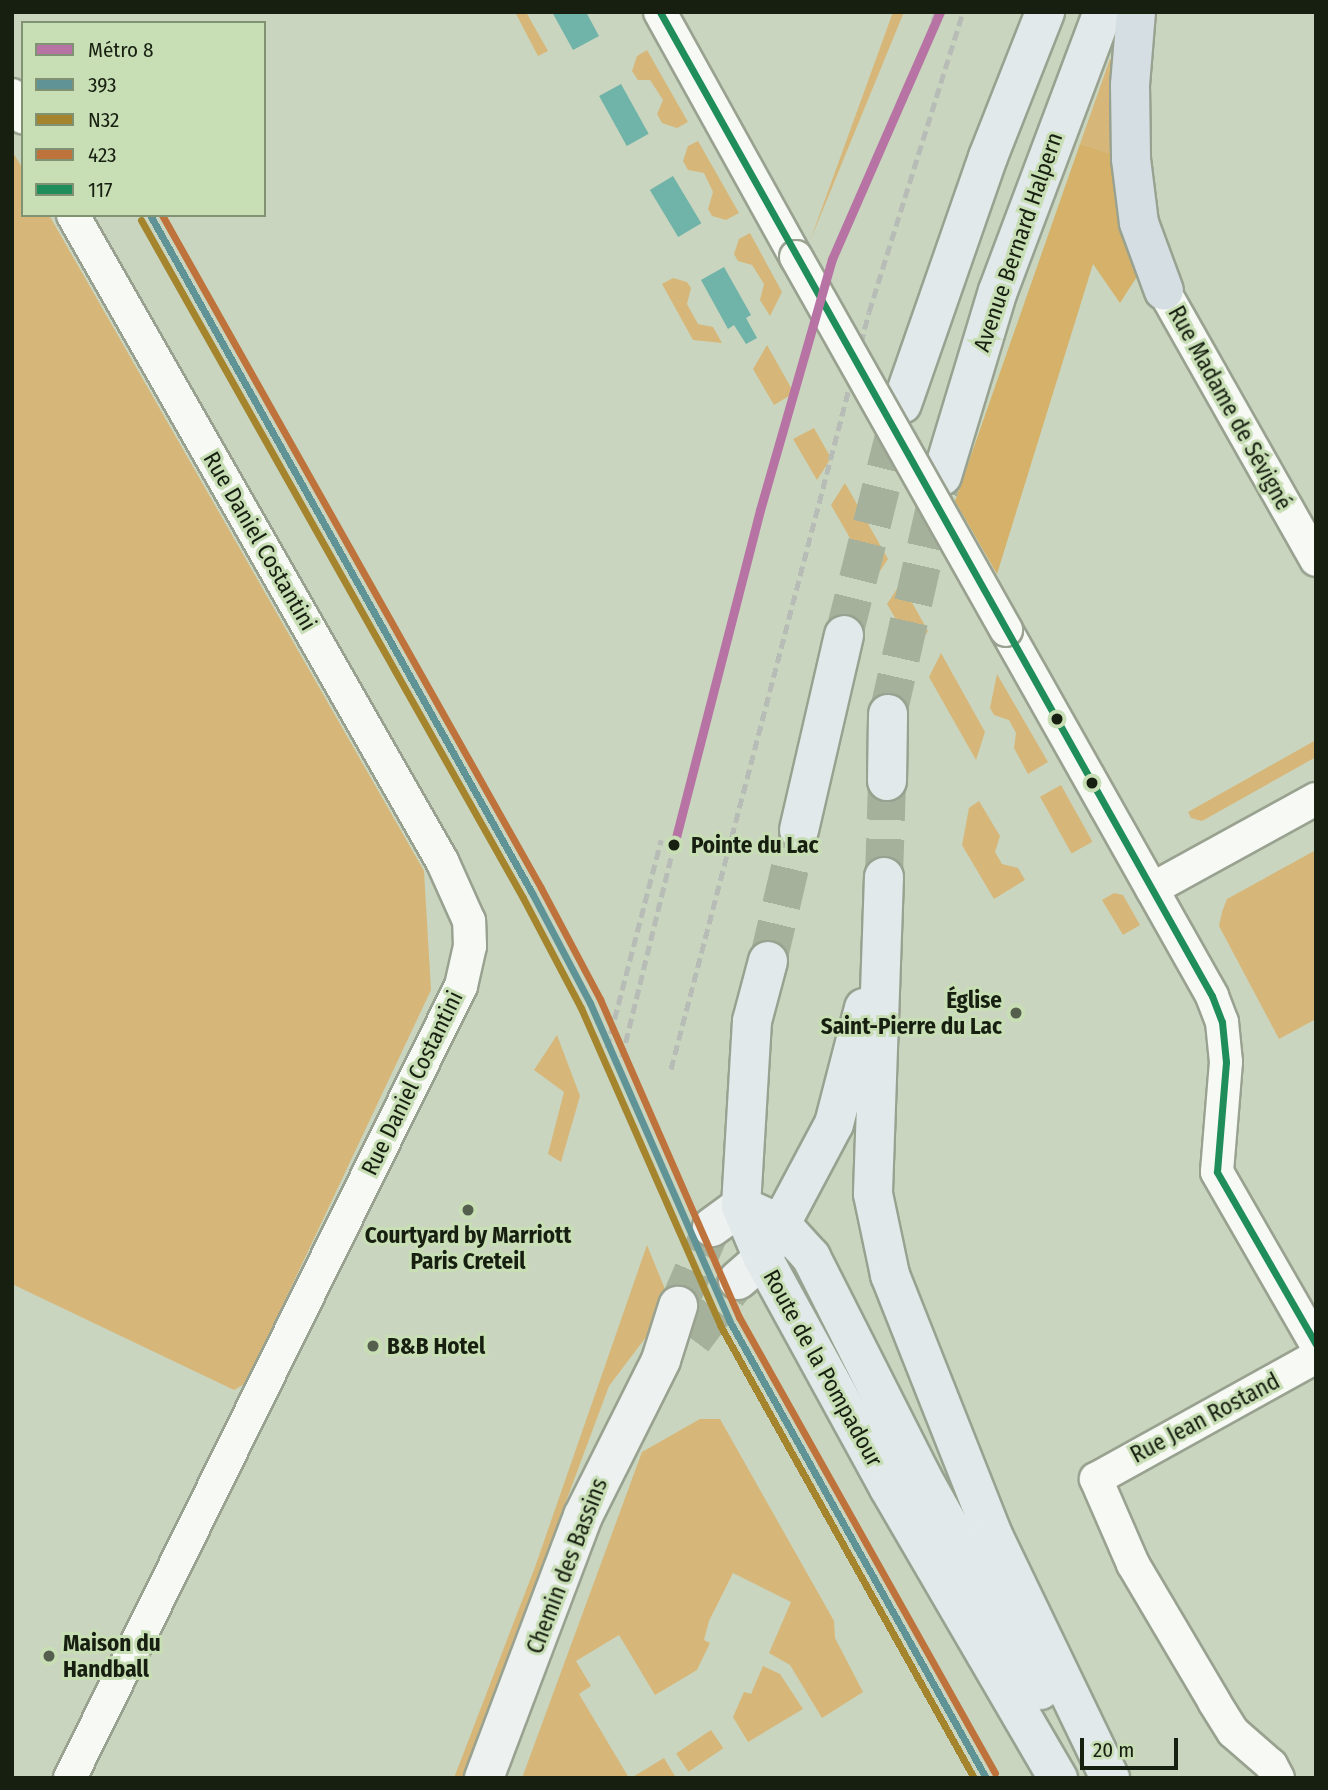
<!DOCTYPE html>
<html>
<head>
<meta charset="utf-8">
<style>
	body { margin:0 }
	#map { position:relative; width:1328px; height:1790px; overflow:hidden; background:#c9d5be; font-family:"Fira Sans Condensed",sans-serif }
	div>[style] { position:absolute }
	.green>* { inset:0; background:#d7b779; transform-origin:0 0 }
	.forest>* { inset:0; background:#d5b169 }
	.water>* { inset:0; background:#6fb3a9; transform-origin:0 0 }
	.secondary-tunnel>* { height:38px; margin-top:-19px; transform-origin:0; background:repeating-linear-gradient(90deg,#a5b19b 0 38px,transparent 0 57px) }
	.primary-tunnel>* { height:38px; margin-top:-19px; transform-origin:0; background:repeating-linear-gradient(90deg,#a5b19b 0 38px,transparent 0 57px) }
	.roads { filter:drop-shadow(2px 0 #99a290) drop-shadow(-2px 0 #99a290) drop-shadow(0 2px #99a290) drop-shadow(0 -2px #99a290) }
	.street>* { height:32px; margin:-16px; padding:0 16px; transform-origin:16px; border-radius:16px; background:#f7f9f5 }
	.secondary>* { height:38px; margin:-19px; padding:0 19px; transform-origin:19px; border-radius:19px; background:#edf1f0 }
	.primary>* { height:38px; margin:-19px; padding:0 19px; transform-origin:19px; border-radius:19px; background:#e2e9eb }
	.highway>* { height:38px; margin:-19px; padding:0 19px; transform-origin:19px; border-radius:19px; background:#d5dee3 }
	.rail>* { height:5px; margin-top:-2.5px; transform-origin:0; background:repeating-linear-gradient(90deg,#b8bcb6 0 10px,transparent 0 15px) }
	.bridges { filter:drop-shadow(2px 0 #99a290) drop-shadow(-2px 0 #99a290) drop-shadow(0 2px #99a290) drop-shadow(0 -2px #99a290) }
	.street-bridge>* { height:32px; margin:-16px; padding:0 16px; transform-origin:16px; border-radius:16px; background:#f7f9f5 }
	.bus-1>* { height:7px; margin:-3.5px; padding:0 3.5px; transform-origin:3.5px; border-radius:3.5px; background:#609396 }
	.bus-2>* { height:7px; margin:-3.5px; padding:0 3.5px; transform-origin:3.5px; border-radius:3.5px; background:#a4842d }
	.bus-3>* { height:7px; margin:-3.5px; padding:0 3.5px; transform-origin:3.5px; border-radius:3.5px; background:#bf733c }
	.bus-4>* { height:7px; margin:-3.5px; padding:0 3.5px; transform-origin:3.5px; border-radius:3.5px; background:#1f8e5a }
	.metro-1>* { height:9px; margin:-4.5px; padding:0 4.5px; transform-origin:4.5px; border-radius:4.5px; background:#b673a4 }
	.dots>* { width:19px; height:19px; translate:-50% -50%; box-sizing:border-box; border:4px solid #c8deb5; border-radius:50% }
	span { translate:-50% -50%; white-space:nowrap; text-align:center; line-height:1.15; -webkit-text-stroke:6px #c8deb5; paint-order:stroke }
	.street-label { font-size:23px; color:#171f10 }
	.stop-label { font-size:23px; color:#171f10; font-weight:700 }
	.left { translate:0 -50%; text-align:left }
	.poi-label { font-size:23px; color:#171f10; font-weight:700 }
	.right { translate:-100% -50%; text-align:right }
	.frame { position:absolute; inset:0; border:14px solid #171f10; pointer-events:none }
	.legend { position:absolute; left:21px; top:21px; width:245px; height:196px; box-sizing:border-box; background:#c8deb5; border:2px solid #819273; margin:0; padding:9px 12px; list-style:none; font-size:21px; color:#171f10 }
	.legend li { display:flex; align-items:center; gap:14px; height:35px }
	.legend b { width:35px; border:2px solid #819273 }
	.scale { position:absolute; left:1080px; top:1738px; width:98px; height:32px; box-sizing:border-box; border:4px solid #171f10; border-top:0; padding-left:9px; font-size:21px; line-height:24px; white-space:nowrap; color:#171f10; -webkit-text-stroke:5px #c8deb5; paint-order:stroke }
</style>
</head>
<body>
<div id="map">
	<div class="green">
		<i style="clip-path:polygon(515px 12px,526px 12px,548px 51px,538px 56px)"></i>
		<i style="clip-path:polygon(893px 12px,904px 12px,810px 241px)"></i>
		<i style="clip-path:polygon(647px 50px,688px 122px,677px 128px,662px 123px,657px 114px,663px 100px,650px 80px,638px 80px,632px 71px,637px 56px)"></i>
		<i style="clip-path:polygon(1121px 58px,1121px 157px,1080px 144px,1110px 59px)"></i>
		<i style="clip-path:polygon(698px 141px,739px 213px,726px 220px,712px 216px,708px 209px,713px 192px,704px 173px,688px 170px,683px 161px,688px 146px)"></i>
		<i style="clip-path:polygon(12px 151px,23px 169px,23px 215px,49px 215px,424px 871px,431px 990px,246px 1383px,234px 1390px,12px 1284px)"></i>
		<i style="clip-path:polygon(750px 233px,782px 292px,770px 316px,760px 300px,764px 284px,752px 265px,738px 261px,734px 254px,739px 239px)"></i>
		<i style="clip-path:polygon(673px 278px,687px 282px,691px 288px,687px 304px,698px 324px,713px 327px,722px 343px,693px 340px,662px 284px)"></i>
		<i style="clip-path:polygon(767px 345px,794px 393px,774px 405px,753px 369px)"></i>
		<i style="clip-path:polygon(814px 428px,831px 458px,817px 480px,793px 439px)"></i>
		<i style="clip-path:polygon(845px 483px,888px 559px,874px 580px,831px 505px)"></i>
		<i style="clip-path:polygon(901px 583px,928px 631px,915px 652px,887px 604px)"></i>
		<i style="clip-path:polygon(941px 653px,985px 732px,976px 760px,929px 677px)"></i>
		<i style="clip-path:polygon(997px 674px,1048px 762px,1028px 774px,1014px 748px,1016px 733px,1009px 720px,994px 715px,990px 708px)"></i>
		<i style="clip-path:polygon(1316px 740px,1316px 757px,1202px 821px,1191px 818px,1188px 812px)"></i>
		<i style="left:1061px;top:785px;width:65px;height:24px;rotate:61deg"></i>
		<i style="clip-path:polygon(979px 801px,1000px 836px,995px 852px,1002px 864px,1018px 868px,1025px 880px,994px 899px,962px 845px,969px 808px)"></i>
		<i style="clip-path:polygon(1316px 850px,1316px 1019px,1279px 1039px,1219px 926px,1222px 912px,1227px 899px)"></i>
		<i style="clip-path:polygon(1114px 893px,1123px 895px,1140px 925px,1123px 935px,1102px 900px)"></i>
		<i style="clip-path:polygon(557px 1035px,580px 1096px,561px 1162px,548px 1154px,564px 1092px,534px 1070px)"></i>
		<i style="clip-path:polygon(647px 1245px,671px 1304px,609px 1386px,463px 1778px,454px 1778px,535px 1567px)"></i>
		<i style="clip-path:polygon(700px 1419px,720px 1419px,834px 1621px,835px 1638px,863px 1692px,822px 1718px,790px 1665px,769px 1653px,791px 1602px,733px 1573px,709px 1621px,704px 1640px,710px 1643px,697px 1670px,655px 1695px,619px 1635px,576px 1661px,591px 1686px,579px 1694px,629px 1778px,522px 1778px,642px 1452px)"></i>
		<i style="clip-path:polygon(763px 1666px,780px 1674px,803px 1709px,748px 1742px,733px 1717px,744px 1692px,751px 1694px)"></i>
		<i style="left:711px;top:1730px;width:22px;height:42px;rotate:56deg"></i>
		<i style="clip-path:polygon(664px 1758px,676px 1778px,631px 1778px)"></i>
	</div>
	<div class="forest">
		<i style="clip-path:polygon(1080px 144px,1115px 155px,1145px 264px,1120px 303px,1093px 264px,997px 574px,955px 501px)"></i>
	</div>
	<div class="water">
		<i style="clip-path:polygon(552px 12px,586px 12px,599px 36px,573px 50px)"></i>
		<i style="left:621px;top:84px;width:57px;height:25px;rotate:61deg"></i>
		<i style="left:673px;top:176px;width:55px;height:27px;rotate:59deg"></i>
		<i style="clip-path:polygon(724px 267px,751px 315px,746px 318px,757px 338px,746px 344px,734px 325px,728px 329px,701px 280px)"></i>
	</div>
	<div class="secondary-tunnel">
		<i style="left:678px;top:1306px;width:86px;rotate:-66.7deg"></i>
		<i style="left:693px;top:1340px;width:75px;rotate:-53.1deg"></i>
	</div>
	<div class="primary-tunnel">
		<i style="left:844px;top:635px;width:238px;rotate:-75.9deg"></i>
		<i style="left:888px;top:714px;width:243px;rotate:-77.2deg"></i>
		<i style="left:884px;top:877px;width:96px;rotate:-88.2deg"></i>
		<i style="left:768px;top:961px;width:135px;rotate:-76.7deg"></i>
	</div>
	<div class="roads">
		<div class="street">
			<i style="left:660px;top:12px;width:280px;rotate:61deg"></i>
			<i style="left:12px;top:95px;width:25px;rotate:64deg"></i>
			<i style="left:1164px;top:291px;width:309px;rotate:60.5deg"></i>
			<i style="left:1006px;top:630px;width:420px;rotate:60.6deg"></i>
			<i style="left:1212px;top:996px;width:28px;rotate:69deg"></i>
			<i style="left:1222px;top:1022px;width:40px;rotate:84.3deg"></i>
			<i style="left:1226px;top:1062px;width:110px;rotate:94.7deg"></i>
			<i style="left:1217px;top:1172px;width:198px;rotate:60.1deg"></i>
			<i style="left:1152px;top:889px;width:187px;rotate:-28.8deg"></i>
			<i style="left:70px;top:1778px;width:883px;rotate:-63.73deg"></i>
			<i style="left:461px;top:986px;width:41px;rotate:-77.3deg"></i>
			<i style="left:470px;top:946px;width:25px;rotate:-92deg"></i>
			<i style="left:469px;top:921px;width:66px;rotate:-114.2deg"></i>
			<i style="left:442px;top:861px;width:744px;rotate:-119.74deg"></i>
			<i style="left:1278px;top:1778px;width:15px;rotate:-118deg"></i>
			<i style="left:1271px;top:1765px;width:50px;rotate:-139deg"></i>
			<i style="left:1233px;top:1732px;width:36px;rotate:-122deg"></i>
			<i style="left:1214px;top:1701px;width:159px;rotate:-120.6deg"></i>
			<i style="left:1133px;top:1564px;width:93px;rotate:-113.5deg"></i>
			<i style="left:1096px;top:1479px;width:252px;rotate:-29deg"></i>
		</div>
		<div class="secondary">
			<i style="left:712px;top:1227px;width:36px;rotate:-36deg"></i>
			<i style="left:738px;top:1280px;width:33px;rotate:-41deg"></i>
			<i style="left:484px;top:1778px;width:280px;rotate:-69.3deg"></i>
			<i style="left:583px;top:1516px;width:174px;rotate:-63.4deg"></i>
			<i style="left:661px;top:1360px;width:57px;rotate:-72.5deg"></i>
		</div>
		<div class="primary">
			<i style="left:902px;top:404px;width:262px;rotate:-70.8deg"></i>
			<i style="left:988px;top:157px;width:156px;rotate:-68.5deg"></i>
			<i style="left:942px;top:476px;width:193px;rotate:-73.2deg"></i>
			<i style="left:998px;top:291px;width:298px;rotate:-69.4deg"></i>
			<i style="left:887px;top:781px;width:67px;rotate:-89.1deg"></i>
			<i style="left:799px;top:830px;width:200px;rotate:-77deg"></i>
			<i style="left:884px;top:877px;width:317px;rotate:92deg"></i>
			<i style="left:873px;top:1194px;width:83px;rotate:78.1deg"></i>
			<i style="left:890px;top:1275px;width:280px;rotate:68.4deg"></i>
			<i style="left:993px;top:1535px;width:270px;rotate:64.3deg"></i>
			<i style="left:768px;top:961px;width:62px;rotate:104.9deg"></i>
			<i style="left:752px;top:1021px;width:185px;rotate:93.4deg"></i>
			<i style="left:741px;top:1206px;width:56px;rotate:67.1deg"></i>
			<i style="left:763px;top:1258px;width:262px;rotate:61.3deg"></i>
			<i style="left:889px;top:1488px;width:336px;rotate:59.8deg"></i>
			<i style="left:741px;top:1206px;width:44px;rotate:24.2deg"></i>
			<i style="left:781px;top:1224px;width:45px;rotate:47.7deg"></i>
			<i style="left:811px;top:1257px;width:244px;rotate:63.2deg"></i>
			<i style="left:921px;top:1475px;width:246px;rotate:61deg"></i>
			<i style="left:769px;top:1246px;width:138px;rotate:-62deg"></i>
			<i style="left:834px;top:1124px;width:120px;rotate:-75.5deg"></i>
		</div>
		<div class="highway">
			<i style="left:1136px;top:12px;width:73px;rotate:94.7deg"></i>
			<i style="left:1130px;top:85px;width:74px;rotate:89.2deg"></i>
			<i style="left:1131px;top:159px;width:64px;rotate:82.9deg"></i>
			<i style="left:1139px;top:223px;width:72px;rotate:69.8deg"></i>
		</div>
	</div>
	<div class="rail">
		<i style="left:929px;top:35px;width:24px;rotate:-73deg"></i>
		<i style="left:607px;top:1048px;width:215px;rotate:-75.4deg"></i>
		<i style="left:622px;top:1057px;width:218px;rotate:-76.2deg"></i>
		<i style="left:671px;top:1069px;width:782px;rotate:-75.34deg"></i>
		<i style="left:869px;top:312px;width:314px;rotate:-72.6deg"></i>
	</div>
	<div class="bridges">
		<div class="street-bridge">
			<i style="left:796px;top:257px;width:428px;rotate:60.6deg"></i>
		</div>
	</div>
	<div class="bus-1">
		<i style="left:150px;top:215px;width:778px;rotate:60.6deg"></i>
		<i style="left:532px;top:893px;width:124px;rotate:62.2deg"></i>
		<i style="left:590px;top:1003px;width:348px;rotate:66.3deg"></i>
		<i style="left:730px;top:1322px;width:523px;rotate:60.69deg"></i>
	</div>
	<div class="bus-2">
		<i style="left:141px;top:220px;width:778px;rotate:60.6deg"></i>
		<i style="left:523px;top:898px;width:124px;rotate:62.2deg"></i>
		<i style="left:581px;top:1008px;width:348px;rotate:66.3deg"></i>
		<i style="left:721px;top:1327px;width:517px;rotate:60.71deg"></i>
	</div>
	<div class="bus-3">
		<i style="left:162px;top:215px;width:772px;rotate:60.61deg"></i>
		<i style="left:541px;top:888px;width:126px;rotate:62deg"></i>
		<i style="left:600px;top:999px;width:347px;rotate:66.4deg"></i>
		<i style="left:739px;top:1317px;width:523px;rotate:60.69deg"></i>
	</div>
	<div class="bus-4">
		<i style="left:660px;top:12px;width:1128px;rotate:60.71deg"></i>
		<i style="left:1212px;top:996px;width:28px;rotate:69deg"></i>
		<i style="left:1222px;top:1022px;width:40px;rotate:84.3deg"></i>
		<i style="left:1226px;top:1062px;width:110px;rotate:94.7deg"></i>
		<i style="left:1217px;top:1172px;width:198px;rotate:60.1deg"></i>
	</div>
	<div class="metro-1">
		<i style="left:674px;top:845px;width:346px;rotate:-75.6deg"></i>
		<i style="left:760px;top:510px;width:261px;rotate:-74deg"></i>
		<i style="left:832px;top:259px;width:270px;rotate:-66.4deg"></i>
	</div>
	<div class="dots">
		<i style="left:1057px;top:719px;background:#171f10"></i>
		<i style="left:1092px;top:783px;background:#171f10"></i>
		<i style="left:674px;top:845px;background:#171f10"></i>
		<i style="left:1016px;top:1013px;background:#555f4d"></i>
		<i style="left:468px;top:1210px;background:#555f4d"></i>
		<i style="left:373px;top:1346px;background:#555f4d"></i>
		<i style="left:49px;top:1656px;background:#555f4d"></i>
	</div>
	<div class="street-label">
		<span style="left:1018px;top:242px;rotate:-71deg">Avenue Bernard Halpern</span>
		<span style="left:1230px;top:408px;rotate:61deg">Rue Madame de Sévigné</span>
		<span style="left:260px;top:541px;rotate:60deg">Rue Daniel Costantini</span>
		<span style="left:412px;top:1083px;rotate:-64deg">Rue Daniel Costantini</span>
		<span style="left:823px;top:1368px;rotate:61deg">Route de la Pompadour</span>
		<span style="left:1205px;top:1418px;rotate:-28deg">Rue Jean Rostand</span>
		<span style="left:567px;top:1566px;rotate:-69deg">Chemin des Bassins</span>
	</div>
	<div class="stop-label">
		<span class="left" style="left:691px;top:845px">Pointe du Lac</span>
	</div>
	<div class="poi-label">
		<span class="right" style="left:1002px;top:1013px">Église<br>Saint-Pierre du Lac</span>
		<span style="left:468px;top:1248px">Courtyard by Marriott<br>Paris Creteil</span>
		<span class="left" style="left:387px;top:1346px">B&amp;B Hotel</span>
		<span class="left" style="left:63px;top:1656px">Maison du<br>Handball</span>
	</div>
	<div class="frame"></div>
	<ul class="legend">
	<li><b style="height:9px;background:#b673a4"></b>Métro 8</li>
	<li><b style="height:9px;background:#609396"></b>393</li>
	<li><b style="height:9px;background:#a4842d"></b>N32</li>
	<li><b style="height:9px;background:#bf733c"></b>423</li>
	<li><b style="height:9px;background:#1f8e5a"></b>117</li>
	</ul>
	<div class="scale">20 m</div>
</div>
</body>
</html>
